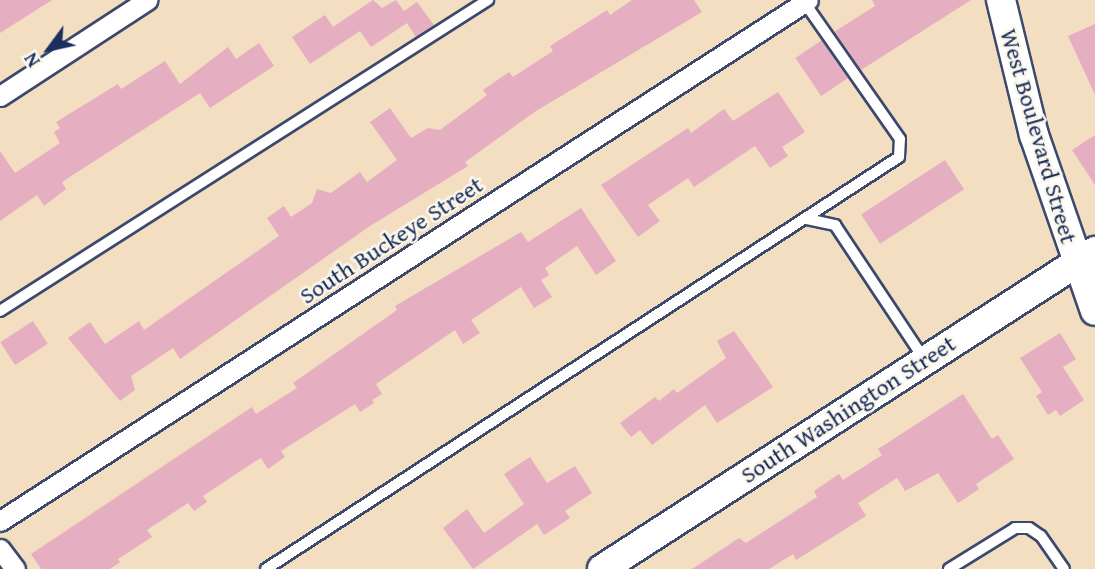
<!DOCTYPE html>
<html>
<head>
<meta charset="utf-8">
<style>
	body { margin:0 }
	#map { position:relative; width:1095px; height:569px; overflow:hidden; background:#f3dec2; font-family:"Gentium Book Plus",serif }
	div>[style] { position:absolute }
	.building>* { inset:0; background:#e5aec1; transform-origin:0 0 }
	.roads { filter:drop-shadow(2px 0 #3b496d) drop-shadow(-2px 0 #3b496d) drop-shadow(0 2px #3b496d) drop-shadow(0 -2px #3b496d) }
	.lane>* { height:10px; margin:-5px; padding:0 5px; transform-origin:5px; border-radius:5px; background:#fff }
	.street>* { height:19px; margin:-9.5px; padding:0 9.5px; transform-origin:9.5px; border-radius:9.5px; background:#fff }
	.secondary>* { height:28px; margin:-14px; padding:0 14px; transform-origin:14px; border-radius:14px; background:#fff }
	span { translate:-50% -50%; white-space:nowrap; text-align:center; line-height:1.15; -webkit-text-stroke:5px #fbf7ec; paint-order:stroke }
	.street-label { font-size:24px; color:#1b2f5e }
	.north { position:absolute; left:14px; top:14px; width:70px; height:70px; -webkit-text-stroke:5px #fbf7ec; paint-order:stroke; rotate:237deg; font-size:19px; font-weight:700; line-height:28px; text-align:center; color:#1b2f5e }
	.north::after { content:''; display:block; margin:auto; width:24px; height:32px; background:#1b2f5e; clip-path:polygon(50% 0,100% 100%,50% 72%,0 100%) }
</style>
</head>
<body>
<div id="map">
	<div class="building">
		<i style="clip-path:polygon(0 0,52px 0,0 33px)"></i>
		<i style="clip-path:polygon(373px 0,382px 8px,396px 0,404px 11px,417px 2px,434px 25px,416px 37px,407px 23px,371px 47px,360px 31px,310px 64px,292px 37px,325px 15px,333px 27px)"></i>
		<i style="clip-path:polygon(632px 0,694px 0,702px 12px,536px 111px,465px 162px,468px 166px,370px 226px,180px 359px,173px 348px,131px 376px,135px 390px,120px 401px,68px 338px,90px 322px,105px 344px,139px 321px,144px 330px,279px 236px,267px 218px,284px 206px,291px 217px,312px 203px,317px 189px,331px 193px,360px 172px,367px 182px,397px 160px,370px 122px,390px 108px,411px 138px,428px 128px,440px 130px,487px 95px,483px 90px,509px 72px,513px 77px,553px 51px,550px 46px,607px 10px,610px 15px)"></i>
		<i style="clip-path:polygon(872px 0,971px 0,861px 70px,834px 32px,875px 6px)"></i>
		<i style="clip-path:polygon(1095px 24px,1095px 95px,1068px 36px)"></i>
		<i style="left:822px;top:40px;width:46px;height:32px;rotate:56deg"></i>
		<i style="clip-path:polygon(259px 43px,274px 66px,210px 108px,200px 93px,62px 182px,66px 189px,44px 206px,37px 195px,0 221px,0 151px,15px 173px,60px 143px,54px 132px,60px 128px,56px 122px,118px 84px,121px 89px,165px 61px,180px 84px,228px 47px,236px 59px)"></i>
		<i style="clip-path:polygon(778px 92px,805px 132px,782px 147px,788px 156px,770px 168px,755px 146px,694px 187px,688px 178px,648px 205px,660px 221px,638px 237px,601px 185px,688px 128px,691px 133px,724px 109px,733px 121px)"></i>
		<i style="clip-path:polygon(1095px 135px,1095px 185px,1072px 150px)"></i>
		<i style="left:945px;top:160px;width:35px;height:100px;rotate:57deg"></i>
		<i style="clip-path:polygon(581px 208px,616px 261px,596px 275px,577px 246px,545px 268px,549px 275px,541px 280px,552px 297px,534px 308px,521px 287px,471px 320px,480px 333px,463px 344px,455px 330px,376px 384px,382px 394px,372px 400px,374px 403px,360px 412px,355px 404px,281px 451px,285px 457px,268px 469px,261px 458px,254px 462px,203px 496px,207px 502px,194px 511px,188px 503px,147px 530px,152px 537px,118px 559px,120px 562px,110px 569px,41px 569px,31px 554px,252px 407px,256px 414px,297px 388px,293px 383px,397px 310px,395px 306px,521px 232px,528px 242px)"></i>
		<i style="left:33px;top:321px;width:27px;height:39px;rotate:57deg"></i>
		<i style="clip-path:polygon(734px 331px,773px 387px,717px 423px,705px 405px,652px 445px,640px 430px,631px 437px,620px 423px,655px 397px,659px 401px,674px 389px,677px 393px,726px 358px,717px 341px)"></i>
		<i style="clip-path:polygon(1060px 333px,1076px 359px,1063px 367px,1084px 400px,1060px 416px,1056px 410px,1048px 415px,1036px 396px,1042px 392px,1020px 358px)"></i>
		<i style="clip-path:polygon(963px 394px,992px 439px,998px 435px,1014px 459px,976px 484px,979px 489px,958px 503px,938px 473px,905px 491px,897px 478px,858px 503px,866px 516px,796px 560px,793px 554px,769px 569px,692px 569px,739px 538px,746px 543px,817px 497px,814px 491px,839px 474px,843px 480px,882px 455px,878px 449px)"></i>
		<i style="clip-path:polygon(530px 457px,547px 483px,575px 466px,592px 493px,565px 511px,570px 518px,544px 535px,537px 524px,473px 569px,443px 528px,467px 509px,484px 533px,524px 504px,504px 474px)"></i>
	</div>
	<div class="roads">
		<div class="lane">
			<i style="left:807px;top:219px;width:29px;rotate:12deg"></i>
			<i style="left:835px;top:225px;width:161px;rotate:56.4deg"></i>
			<i style="left:0;top:311px;width:579px;rotate:-32.51deg"></i>
			<i style="left:266px;top:569px;width:755px;rotate:-33.06deg"></i>
			<i style="left:899px;top:157px;width:18px;rotate:-87deg"></i>
			<i style="left:900px;top:139px;width:167px;rotate:-125deg"></i>
			<i style="left:949px;top:569px;width:78px;rotate:-31.8deg"></i>
			<i style="left:1015px;top:528px;width:14px"></i>
			<i style="left:1029px;top:528px;width:14px;rotate:34deg"></i>
			<i style="left:1041px;top:536px;width:40px;rotate:55.1deg"></i>
		</div>
		<div class="street">
			<i style="left:0;top:96px;width:176px;rotate:-33.1deg"></i>
			<i style="left:0;top:521px;width:961px;rotate:-32.81deg"></i>
			<i style="left:0;top:549px;width:25px;rotate:53deg"></i>
		</div>
		<div class="secondary">
			<i style="left:1001px;top:0;width:139px;rotate:76.3deg"></i>
			<i style="left:1034px;top:135px;width:186px;rotate:70.9deg"></i>
			<i style="left:602px;top:569px;width:587px;rotate:-32.82deg"></i>
		</div>
	</div>
	<div class="street-label">
		<span style="left:1039px;top:136px;rotate:74deg">West Boulevard Street</span>
		<span style="left:391px;top:240px;rotate:-33deg">South Buckeye Street</span>
		<span style="left:848px;top:409px;rotate:-33deg">South Washington Street</span>
	</div>
	<div class="north">N</div>
</div>
</body>
</html>
